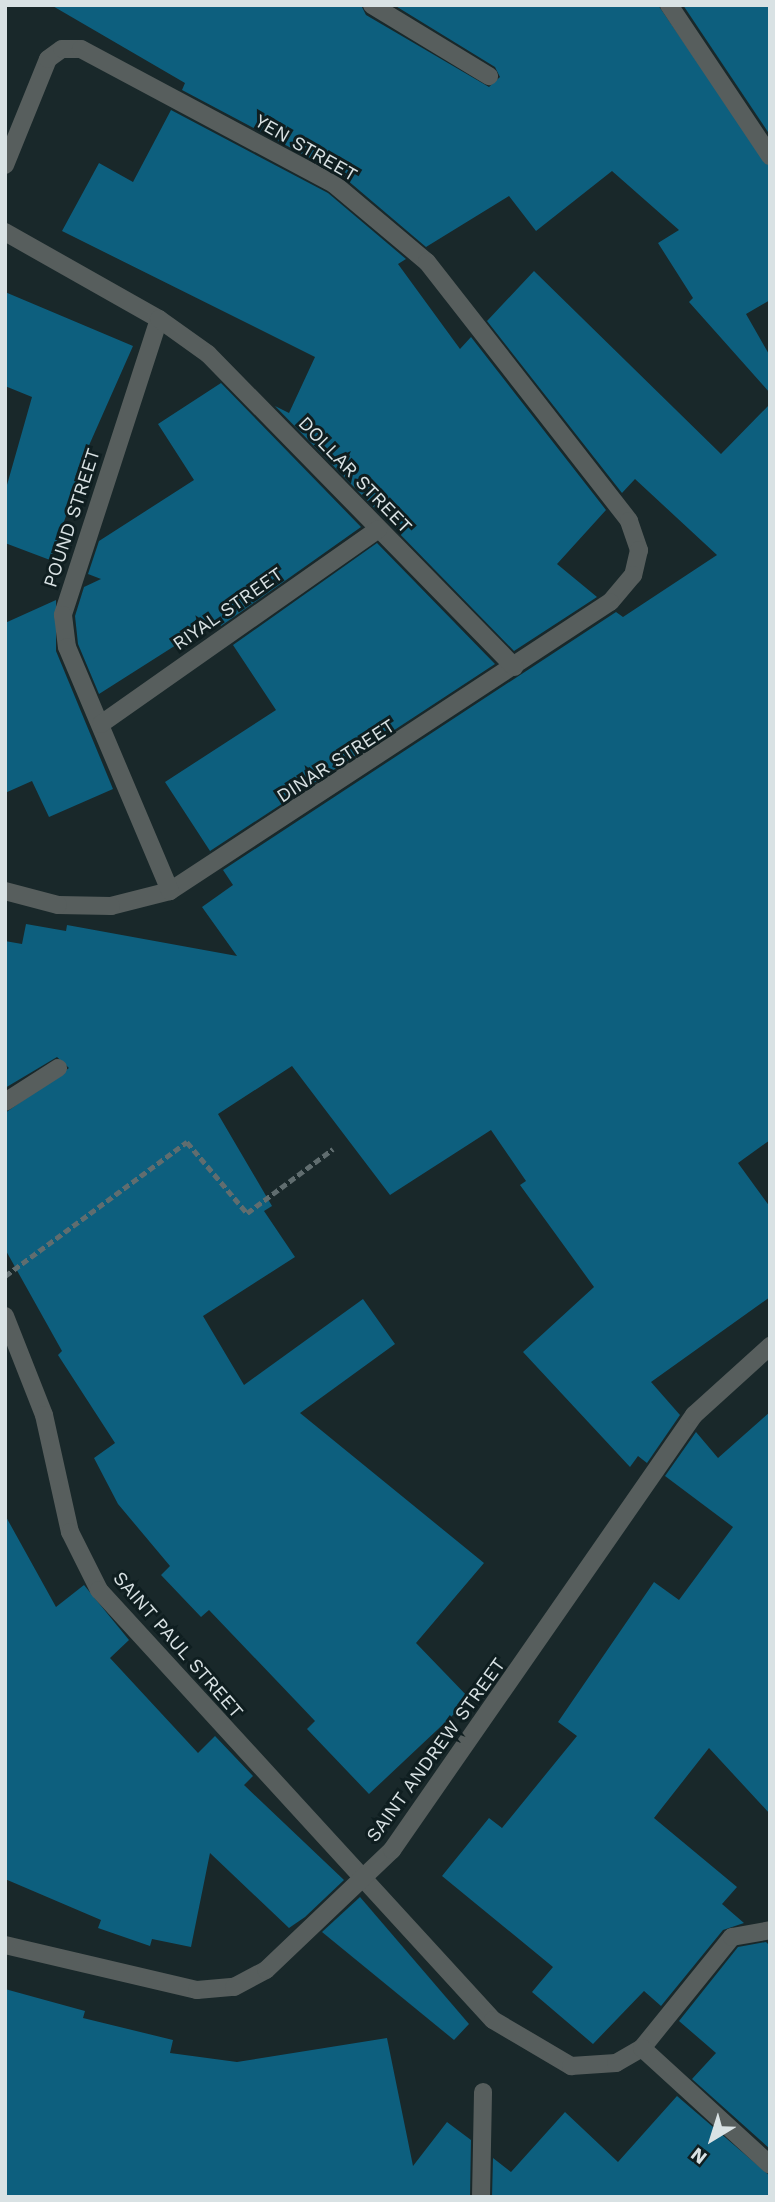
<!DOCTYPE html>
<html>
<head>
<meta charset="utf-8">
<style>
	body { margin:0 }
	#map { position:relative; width:775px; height:2202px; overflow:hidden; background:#19282a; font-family:"Work Sans",sans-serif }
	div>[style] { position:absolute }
	.building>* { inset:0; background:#0d5f7e }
	.path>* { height:4.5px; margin-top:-2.25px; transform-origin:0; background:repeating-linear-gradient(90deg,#606d6f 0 7px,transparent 0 10.5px) }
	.service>* { height:18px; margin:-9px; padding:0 9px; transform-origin:9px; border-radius:9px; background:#575e5d }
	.minor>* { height:18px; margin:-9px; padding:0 9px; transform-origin:9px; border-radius:9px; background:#575e5d }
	span { translate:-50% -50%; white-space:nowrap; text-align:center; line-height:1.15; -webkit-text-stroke:6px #0f1e20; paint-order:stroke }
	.street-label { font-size:19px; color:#d9e2e4 }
	.frame { position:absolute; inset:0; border:7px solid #d9e2e4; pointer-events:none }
	.north { position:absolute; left:677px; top:2104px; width:70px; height:70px; -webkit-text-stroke:5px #0f1e20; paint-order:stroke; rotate:218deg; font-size:19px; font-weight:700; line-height:28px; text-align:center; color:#d9e2e4 }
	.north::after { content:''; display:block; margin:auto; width:24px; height:32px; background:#d9e2e4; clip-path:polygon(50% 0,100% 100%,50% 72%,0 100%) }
</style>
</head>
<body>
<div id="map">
	<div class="building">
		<i style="clip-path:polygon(51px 5px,361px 5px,366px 15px,489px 87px,500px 77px,495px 67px,394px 5px,658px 5px,770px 167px,770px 300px,746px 314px,770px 356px,770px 393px,689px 302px,693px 298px,658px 243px,679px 230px,612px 171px,536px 231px,509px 196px,426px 247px,340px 174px,182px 90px,185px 83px)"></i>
		<i style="clip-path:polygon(683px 5px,770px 5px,770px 135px)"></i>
		<i style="clip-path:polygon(171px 110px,328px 193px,406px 259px,398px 264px,460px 349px,471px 337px,606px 510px,557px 564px,597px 597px,514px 651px,275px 406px,289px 413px,315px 357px,62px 231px,99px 163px,133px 182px)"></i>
		<i style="clip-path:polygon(534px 271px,721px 454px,770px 404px,770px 1140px,738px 1163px,770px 1207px,770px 1297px,651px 1382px,680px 1415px,647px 1463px,638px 1456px,630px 1467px,523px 1352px,594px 1287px,520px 1185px,526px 1181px,491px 1130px,390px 1195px,292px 1066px,218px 1114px,272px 1206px,264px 1211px,295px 1257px,203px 1316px,244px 1385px,363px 1299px,395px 1344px,300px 1413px,484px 1563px,416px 1643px,470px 1699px,369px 1794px,307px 1729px,315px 1721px,209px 1610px,201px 1617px,161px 1575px,170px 1566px,118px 1504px,94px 1458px,115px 1443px,58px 1355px,62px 1351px,5px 1249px,5px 1113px,69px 1068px,57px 1057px,5px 1088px,5px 941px,22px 944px,26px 924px,66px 931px,67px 925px,237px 956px,202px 907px,233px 885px,223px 870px,616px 612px,623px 617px,717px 555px,635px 479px,622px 493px,487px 321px)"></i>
		<i style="clip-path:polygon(5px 292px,133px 346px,75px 477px,82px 472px,50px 560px,5px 543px,5px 492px,32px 397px,5px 386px)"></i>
		<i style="clip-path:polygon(221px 383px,361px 527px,221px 626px,217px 619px,99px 694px,78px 644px,75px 616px,84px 587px,101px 579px,88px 574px,99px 541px,194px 480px,158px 424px)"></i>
		<i style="clip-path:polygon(377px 543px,495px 664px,210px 851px,165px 782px,276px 710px,233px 645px)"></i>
		<i style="clip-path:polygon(56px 600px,56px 651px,113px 789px,49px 817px,32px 781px,5px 793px,5px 623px)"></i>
		<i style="clip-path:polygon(770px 1412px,770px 1814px,709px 1748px,654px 1818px,737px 1887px,722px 1904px,744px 1923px,723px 1930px,661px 2006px,644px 1991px,593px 2044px,532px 1992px,553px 1967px,442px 1876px,489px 1818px,502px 1828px,577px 1736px,558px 1722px,654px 1582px,679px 1600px,733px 1527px,665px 1476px,696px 1432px,718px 1458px)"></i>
		<i style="clip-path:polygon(5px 1515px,56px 1607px,84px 1585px,129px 1640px,110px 1658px,198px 1753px,215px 1736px,253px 1776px,244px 1785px,344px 1880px,305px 1917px,289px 1928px,210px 1853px,191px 1947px,152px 1939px,150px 1946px,98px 1928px,101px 1920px,5px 1879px)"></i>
		<i style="clip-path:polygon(360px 1897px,469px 2024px,454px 2040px,322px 1932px)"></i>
		<i style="clip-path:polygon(766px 1942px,770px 1946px,770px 2149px,692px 2079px,716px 2053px,679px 2021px,738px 1947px)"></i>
		<i style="clip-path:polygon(5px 1989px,85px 2011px,83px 2018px,173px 2040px,170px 2053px,237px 2062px,387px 2038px,413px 2166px,447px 2122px,471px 2140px,470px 2197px,5px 2197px)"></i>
		<i style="clip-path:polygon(677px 2096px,770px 2176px,770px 2197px,492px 2197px,493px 2158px,511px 2172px,565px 2112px,618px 2162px)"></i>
	</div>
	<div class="path">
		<i style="left:5px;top:1276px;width:226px;rotate:-36.4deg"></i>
		<i style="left:187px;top:1142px;width:93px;rotate:49.8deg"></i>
		<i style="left:247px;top:1213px;width:107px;rotate:-36.7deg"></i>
	</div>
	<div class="service">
		<i style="left:5px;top:1102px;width:63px;rotate:-32.7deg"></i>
		<i style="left:481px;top:2197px;width:105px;rotate:-88.9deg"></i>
	</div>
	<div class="minor">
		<i style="left:372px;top:5px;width:137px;rotate:31.3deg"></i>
		<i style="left:669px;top:5px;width:182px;rotate:56.2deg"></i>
		<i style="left:5px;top:165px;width:114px;rotate:-67.9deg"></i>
		<i style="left:48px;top:59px;width:17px;rotate:-36deg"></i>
		<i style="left:62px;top:49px;width:19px"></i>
		<i style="left:81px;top:49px;width:287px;rotate:28.1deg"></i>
		<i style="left:334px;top:184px;width:121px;rotate:40deg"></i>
		<i style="left:427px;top:262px;width:328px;rotate:52deg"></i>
		<i style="left:629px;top:521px;width:31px;rotate:71deg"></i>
		<i style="left:639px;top:550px;width:26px;rotate:103deg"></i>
		<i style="left:633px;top:575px;width:35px;rotate:130deg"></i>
		<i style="left:610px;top:602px;width:526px;rotate:146.7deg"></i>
		<i style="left:170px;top:891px;width:61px;rotate:165.7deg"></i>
		<i style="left:111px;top:906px;width:53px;rotate:-178.9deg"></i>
		<i style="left:58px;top:905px;width:55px;rotate:-165.2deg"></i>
		<i style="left:5px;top:232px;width:177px;rotate:29.5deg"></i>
		<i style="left:159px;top:319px;width:311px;rotate:108deg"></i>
		<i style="left:63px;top:615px;width:32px;rotate:83deg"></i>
		<i style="left:67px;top:647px;width:265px;rotate:67.1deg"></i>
		<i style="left:159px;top:319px;width:60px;rotate:35.5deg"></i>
		<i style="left:208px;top:354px;width:438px;rotate:45.6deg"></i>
		<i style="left:101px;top:724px;width:339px;rotate:-35.1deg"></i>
		<i style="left:5px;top:1316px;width:106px;rotate:68.5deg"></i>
		<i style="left:44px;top:1415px;width:120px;rotate:77.5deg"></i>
		<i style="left:70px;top:1532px;width:65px;rotate:63.4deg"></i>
		<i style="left:99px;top:1590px;width:583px;rotate:47.5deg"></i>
		<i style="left:493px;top:2020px;width:91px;rotate:30.5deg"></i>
		<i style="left:571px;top:2066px;width:45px;rotate:-3.8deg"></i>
		<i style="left:616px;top:2063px;width:30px;rotate:-30deg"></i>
		<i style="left:642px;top:2048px;width:143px;rotate:-51deg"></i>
		<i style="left:732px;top:1937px;width:39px;rotate:-10deg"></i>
		<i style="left:5px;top:1945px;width:197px;rotate:13.2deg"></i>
		<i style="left:197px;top:1990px;width:37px;rotate:-5deg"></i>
		<i style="left:234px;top:1987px;width:36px;rotate:-28deg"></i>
		<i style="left:266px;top:1970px;width:174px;rotate:-43.6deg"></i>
		<i style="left:392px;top:1850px;width:530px;rotate:-55.23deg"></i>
		<i style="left:694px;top:1415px;width:103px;rotate:-42.2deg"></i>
		<i style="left:642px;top:2048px;width:173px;rotate:42.4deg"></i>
	</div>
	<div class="street-label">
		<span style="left:306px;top:148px;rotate:30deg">YEN STREET</span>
		<span style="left:355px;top:475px;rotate:46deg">DOLLAR STREET</span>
		<span style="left:72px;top:518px;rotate:-72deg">POUND STREET</span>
		<span style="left:228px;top:609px;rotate:-35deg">RIYAL STREET</span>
		<span style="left:336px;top:761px;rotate:-33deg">DINAR STREET</span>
		<span style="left:178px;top:1645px;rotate:49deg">SAINT PAUL STREET</span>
		<span style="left:436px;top:1750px;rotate:-54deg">SAINT ANDREW STREET</span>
	</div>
	<div class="frame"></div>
	<div class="north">N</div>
</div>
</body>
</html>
